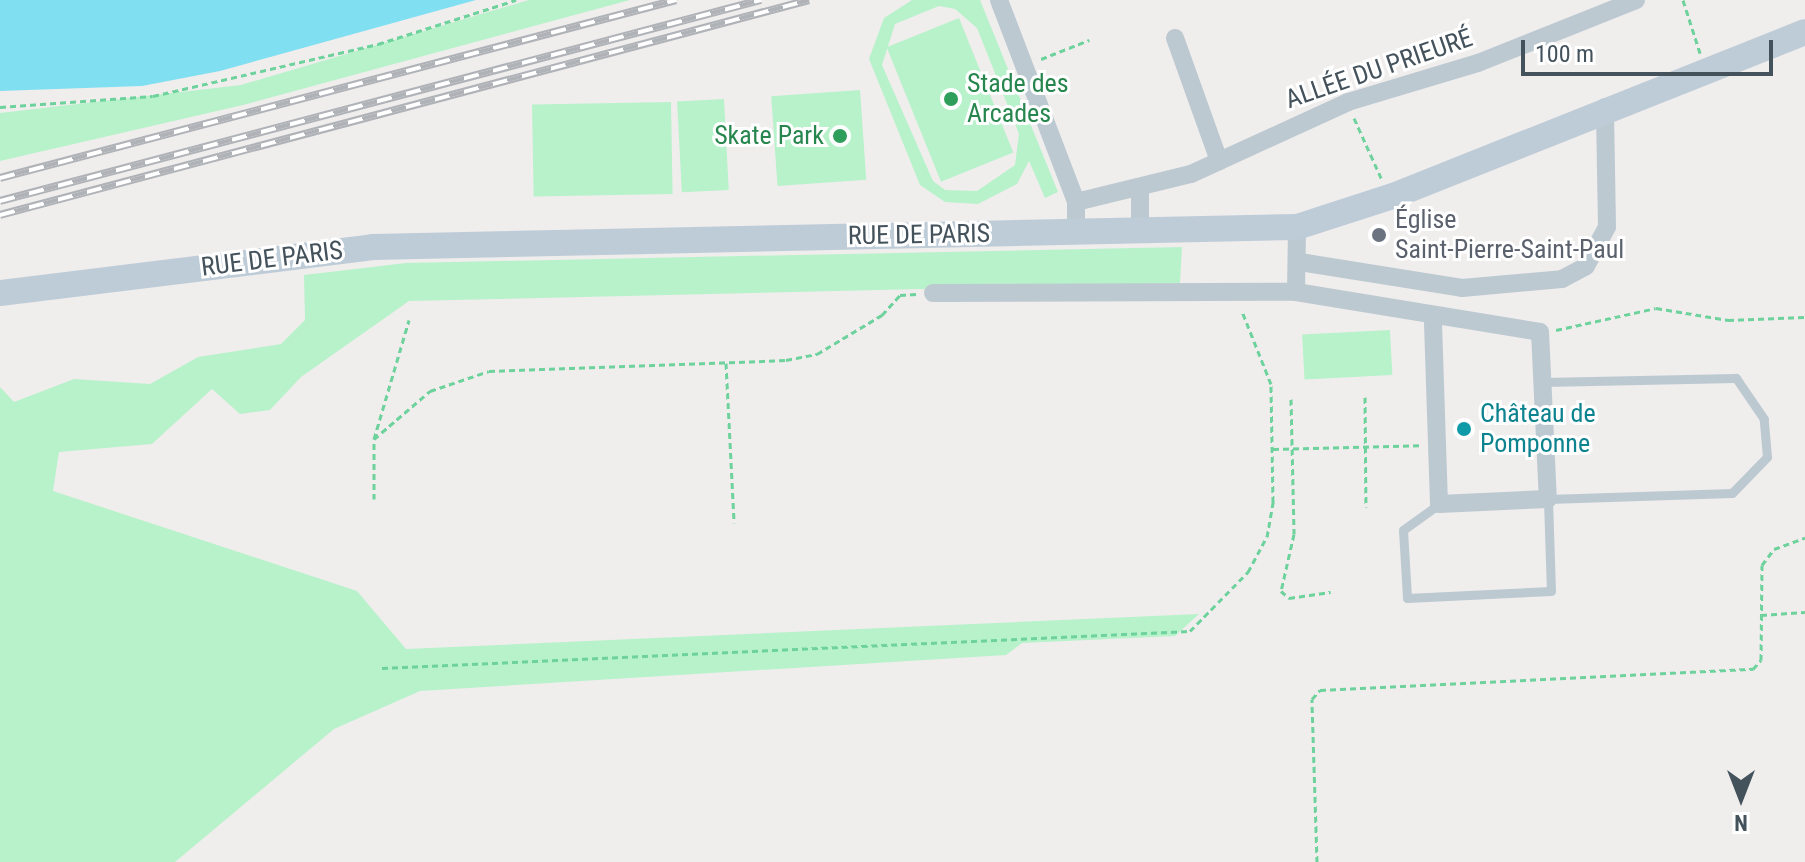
<!DOCTYPE html>
<html>
<head>
<meta charset="utf-8">
<style>
	body { margin:0 }
	#map { position:relative; width:1805px; height:862px; overflow:hidden; background:#f0eded; font-family:"Roboto Condensed",sans-serif }
	div>[style] { position:absolute }
	.green>* { inset:0; background:#b8f2cb; transform-origin:0 0 }
	.water>* { inset:0; background:#81dff2 }
	.path>* { height:3px; margin-top:-1.5px; transform-origin:0; background:repeating-linear-gradient(90deg,#6dd29c 0 6px,transparent 0 10px) }
	.service>* { height:9px; margin:-4.5px; padding:0 4.5px; transform-origin:4.5px; border-radius:4.5px; background:#bcc9d1 }
	.minor>* { height:18px; margin:-9px; padding:0 9px; transform-origin:9px; border-radius:9px; background:#bcc9d1 }
	.secondary>* { height:26px; margin:-13px; padding:0 13px; transform-origin:13px; border-radius:13px; background:#beccd8 }
	.rail>* { height:8px; margin-top:-4px; transform-origin:0; background:repeating-linear-gradient(90deg,#fff 0 15px,#afb3b8 0 30px); box-sizing:border-box; border-block:2px solid #afb3b8 }
	.dots>* { width:22px; height:22px; translate:-50% -50%; box-sizing:border-box; border:4px solid #fff; border-radius:50% }
	span { translate:-50% -50%; white-space:nowrap; text-align:center; line-height:1.15; -webkit-text-stroke:6px #fff; paint-order:stroke }
	.street-label { font-size:26px; color:#44525c }
	.leisure-label { font-size:26px; color:#27864d }
	.left { translate:0 -50%; text-align:left }
	.right { translate:-100% -50%; text-align:right }
	.worship-label { font-size:26px; color:#5b616d }
	.culture-label { font-size:26px; color:#0d838f }
	.north { position:absolute; left:1701px; top:758px; width:80px; height:80px; -webkit-text-stroke:6px #fff; paint-order:stroke; rotate:180deg; font-size:22px; font-weight:700; line-height:32px; text-align:center; color:#44525c }
	.north::after { content:''; display:block; margin:auto; width:28px; height:36px; background:#44525c; clip-path:polygon(50% 0,100% 100%,50% 72%,0 100%) }
	.scale { position:absolute; left:1521px; top:40px; width:252px; height:36px; box-sizing:border-box; border:4px solid #44525c; border-top:0; padding-left:10px; font-size:24px; line-height:28px; white-space:nowrap; color:#44525c; -webkit-text-stroke:6px #fff; paint-order:stroke }
</style>
</head>
<body>
<div id="map">
	<div class="green">
		<i style="clip-path:polygon(529px 0,630px 0,243px 105px,0 161px,0 113px,241px 85px)"></i>
		<i style="clip-path:polygon(evenodd,912px 0,980px 0,1058px 192px,1045px 198px,1029px 161px,1017px 184px,978px 204px,945px 202px,920px 185px,869px 59px,884px 18px,912px 0,939px 6px,955px 9px,977px 28px,1019px 134px,1015px 165px,977px 191px,945px 190px,933px 181px,882px 65px,895px 24px,939px 6px)"></i>
		<i style="left:959px;top:18px;width:145px;height:78px;rotate:68deg"></i>
		<i style="left:860px;top:90px;width:90px;height:89px;rotate:86deg"></i>
		<i style="left:724px;top:99px;width:91px;height:47px;rotate:87deg"></i>
		<i style="left:671px;top:102px;width:92px;height:139px;rotate:89deg"></i>
		<i style="clip-path:polygon(1182px 247px,1180px 283px,409px 301px,301px 377px,270px 410px,240px 414px,212px 389px,152px 444px,59px 452px,53px 491px,357px 591px,406px 649px,1199px 614px,1175px 636px,1022px 643px,1006px 655px,420px 691px,334px 729px,175px 862px,0 862px,0 387px,14px 402px,74px 379px,150px 384px,198px 357px,281px 344px,305px 320px,304px 275px,406px 263px)"></i>
		<i style="left:1390px;top:330px;width:45px;height:88px;rotate:87deg"></i>
	</div>
	<div class="water">
		<i style="clip-path:polygon(0 0,476px 0,220px 71px,142px 86px,0 91px)"></i>
	</div>
	<div class="path">
		<i style="left:1683px;top:0;width:56px;rotate:72.2deg"></i>
		<i style="left:1041px;top:59px;width:52px;rotate:-21.6deg"></i>
		<i style="left:0;top:107px;width:153px;rotate:-4.1deg"></i>
		<i style="left:153px;top:96px;width:231px;rotate:-13deg"></i>
		<i style="left:378px;top:44px;width:145px;rotate:-17.7deg"></i>
		<i style="left:1354px;top:118px;width:68px;rotate:65.7deg"></i>
		<i style="left:1556px;top:330px;width:102px;rotate:-12.4deg"></i>
		<i style="left:1656px;top:308px;width:73px;rotate:9.5deg"></i>
		<i style="left:1728px;top:320px;width:77px;rotate:-2.2deg"></i>
		<i style="left:726px;top:363px;width:160px;rotate:87.1deg"></i>
		<i style="left:1365px;top:397px;width:110px;rotate:89.5deg"></i>
		<i style="left:1291px;top:399px;width:135px;rotate:88.7deg"></i>
		<i style="left:1294px;top:534px;width:58px;rotate:102.8deg"></i>
		<i style="left:1281px;top:591px;width:11px;rotate:41deg"></i>
		<i style="left:1289px;top:598px;width:42px;rotate:-8.1deg"></i>
		<i style="left:374px;top:439px;width:74px;rotate:-40.6deg"></i>
		<i style="left:430px;top:391px;width:62px;rotate:-18.7deg"></i>
		<i style="left:489px;top:371px;width:297px;rotate:-2.1deg"></i>
		<i style="left:786px;top:360px;width:32px;rotate:-11deg"></i>
		<i style="left:817px;top:354px;width:76px;rotate:-31deg"></i>
		<i style="left:882px;top:315px;width:27px;rotate:-48deg"></i>
		<i style="left:900px;top:295px;width:17px;rotate:-3deg"></i>
		<i style="left:1273px;top:449px;width:148px;rotate:-1.5deg"></i>
		<i style="left:374px;top:499px;width:60px;rotate:-90deg"></i>
		<i style="left:374px;top:439px;width:124px;rotate:-73.6deg"></i>
		<i style="left:1761px;top:615px;width:44px;rotate:-3.9deg"></i>
		<i style="left:382px;top:668px;width:809px;rotate:-2.62deg"></i>
		<i style="left:1190px;top:631px;width:83px;rotate:-45.5deg"></i>
		<i style="left:1248px;top:572px;width:40px;rotate:-62deg"></i>
		<i style="left:1267px;top:537px;width:36px;rotate:-80deg"></i>
		<i style="left:1273px;top:502px;width:118px;rotate:-91deg"></i>
		<i style="left:1271px;top:384px;width:79px;rotate:-111.7deg"></i>
		<i style="left:1317px;top:862px;width:163px;rotate:-91.8deg"></i>
		<i style="left:1312px;top:699px;width:12px;rotate:-48deg"></i>
		<i style="left:1320px;top:690px;width:434px;rotate:-2.8deg"></i>
		<i style="left:1753px;top:669px;width:12px;rotate:-48deg"></i>
		<i style="left:1761px;top:660px;width:95px;rotate:-89.4deg"></i>
		<i style="left:1762px;top:565px;width:20px;rotate:-53deg"></i>
		<i style="left:1774px;top:549px;width:33px;rotate:-20deg"></i>
	</div>
	<div class="service">
		<i style="left:1439px;top:504px;width:44px;rotate:144.2deg"></i>
		<i style="left:1403px;top:530px;width:68px;rotate:86.6deg"></i>
		<i style="left:1407px;top:598px;width:144px;rotate:-2.8deg"></i>
		<i style="left:1551px;top:591px;width:92px;rotate:-91.9deg"></i>
		<i style="left:1548px;top:499px;width:184px;rotate:-1.9deg"></i>
		<i style="left:1732px;top:493px;width:50px;rotate:-45.8deg"></i>
		<i style="left:1767px;top:457px;width:38px;rotate:-95deg"></i>
		<i style="left:1764px;top:419px;width:50px;rotate:-124.3deg"></i>
		<i style="left:1736px;top:378px;width:193px;rotate:178.8deg"></i>
	</div>
	<div class="minor">
		<i style="left:999px;top:0;width:216px;rotate:69.1deg"></i>
		<i style="left:1175px;top:38px;width:131px;rotate:70.3deg"></i>
		<i style="left:1140px;top:188px;width:43px;rotate:90deg"></i>
		<i style="left:1076px;top:231px;width:29px;rotate:-90deg"></i>
		<i style="left:1076px;top:202px;width:118px;rotate:-13.7deg"></i>
		<i style="left:1191px;top:174px;width:173px;rotate:-24.6deg"></i>
		<i style="left:1348px;top:102px;width:136px;rotate:-16.7deg"></i>
		<i style="left:1478px;top:63px;width:170px;rotate:-21.7deg"></i>
		<i style="left:1300px;top:262px;width:164px;rotate:9.1deg"></i>
		<i style="left:1462px;top:288px;width:100px;rotate:-5.1deg"></i>
		<i style="left:1562px;top:279px;width:27px;rotate:-28deg"></i>
		<i style="left:1586px;top:266px;width:44px;rotate:-61.7deg"></i>
		<i style="left:1607px;top:227px;width:120px;rotate:-91deg"></i>
		<i style="left:1296px;top:292px;width:65px;rotate:-89.1deg"></i>
		<i style="left:933px;top:293px;width:363px;rotate:-0.2deg"></i>
		<i style="left:1296px;top:292px;width:247px;rotate:9.3deg"></i>
		<i style="left:1540px;top:332px;width:167px;rotate:87.3deg"></i>
		<i style="left:1548px;top:499px;width:109px;rotate:177.4deg"></i>
		<i style="left:1439px;top:504px;width:184px;rotate:-91.9deg"></i>
	</div>
	<div class="secondary">
		<i style="left:0;top:293px;width:376px;rotate:-7deg"></i>
		<i style="left:373px;top:247px;width:924px;rotate:-1.24deg"></i>
		<i style="left:1297px;top:227px;width:101px;rotate:-17.9deg"></i>
		<i style="left:1393px;top:196px;width:443px;rotate:-21.7deg"></i>
	</div>
	<div class="rail">
		<i style="left:0;top:178px;width:699px;rotate:-14.75deg"></i>
		<i style="left:0;top:201px;width:787px;rotate:-14.8deg"></i>
		<i style="left:0;top:215px;width:837px;rotate:-14.88deg"></i>
	</div>
	<div class="dots">
		<i style="left:951px;top:99px;background:#2e9e5b"></i>
		<i style="left:840px;top:136px;background:#2e9e5b"></i>
		<i style="left:1379px;top:235px;background:#6b7280"></i>
		<i style="left:1464px;top:429px;background:#0f9aa8"></i>
	</div>
	<div class="street-label">
		<span style="left:1379px;top:69px;rotate:-19deg">ALLÉE DU PRIEURÉ</span>
		<span style="left:919px;top:235px;rotate:-1deg">RUE DE PARIS</span>
		<span style="left:272px;top:259px;rotate:-7deg">RUE DE PARIS</span>
	</div>
	<div class="leisure-label">
		<span class="left" style="left:967px;top:99px">Stade des<br>Arcades</span>
		<span class="right" style="left:824px;top:136px">Skate Park</span>
	</div>
	<div class="worship-label">
		<span class="left" style="left:1395px;top:235px">Église<br>Saint-Pierre-Saint-Paul</span>
	</div>
	<div class="culture-label">
		<span class="left" style="left:1480px;top:429px">Château de<br>Pomponne</span>
	</div>
	<div class="north">N</div>
	<div class="scale">100 m</div>
</div>
</body>
</html>
